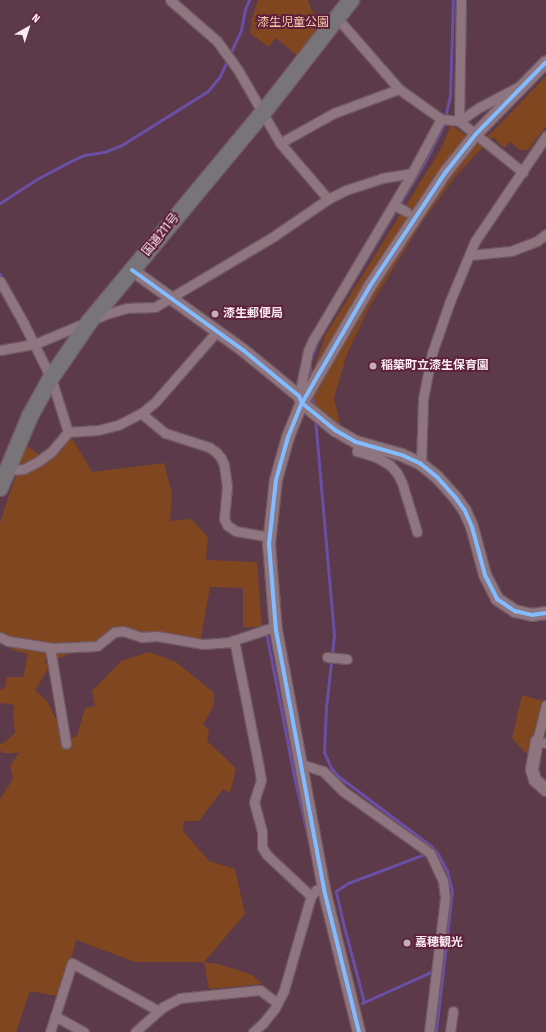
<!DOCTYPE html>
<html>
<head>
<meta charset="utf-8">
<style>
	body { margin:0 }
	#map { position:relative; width:546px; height:1032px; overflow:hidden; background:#5c3a49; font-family:"Fira Sans Condensed","Noto Sans JP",sans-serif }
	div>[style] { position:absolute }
	.green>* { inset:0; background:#7f461f }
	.stream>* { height:3px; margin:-1.5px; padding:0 1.5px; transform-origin:1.5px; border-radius:1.5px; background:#6b4fa5 }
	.roads { filter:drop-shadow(1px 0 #705862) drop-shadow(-1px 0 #705862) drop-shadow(0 1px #705862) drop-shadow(0 -1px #705862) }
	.street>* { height:9px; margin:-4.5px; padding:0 4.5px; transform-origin:4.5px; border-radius:4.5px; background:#8e757f }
	.secondary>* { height:12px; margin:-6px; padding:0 6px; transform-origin:6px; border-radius:6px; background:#8e757f }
	.highway>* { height:16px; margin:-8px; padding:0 8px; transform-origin:8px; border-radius:8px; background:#787478 }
	.cycleway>* { height:4px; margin:-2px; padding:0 2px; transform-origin:2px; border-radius:2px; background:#80bcff }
	.dots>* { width:11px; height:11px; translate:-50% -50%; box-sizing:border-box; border:2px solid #5e223d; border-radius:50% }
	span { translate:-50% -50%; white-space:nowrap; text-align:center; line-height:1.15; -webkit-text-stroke:4px #5e223d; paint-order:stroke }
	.park-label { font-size:12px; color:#f9c9aa }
	.street-label { font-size:12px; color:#fbebf1 }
	.poi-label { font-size:12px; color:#fbebf1; font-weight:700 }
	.left { translate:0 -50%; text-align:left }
	.north { position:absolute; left:8px; top:8px; width:40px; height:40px; -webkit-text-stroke:3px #5e223d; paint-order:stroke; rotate:39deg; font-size:11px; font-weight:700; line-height:16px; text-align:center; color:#fbebf1 }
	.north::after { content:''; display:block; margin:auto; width:14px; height:18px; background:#fbebf1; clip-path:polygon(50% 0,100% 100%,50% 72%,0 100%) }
</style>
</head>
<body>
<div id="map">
	<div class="green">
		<i style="clip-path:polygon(258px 0,308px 0,311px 9px,324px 27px,300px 58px,276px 38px,268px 47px,250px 33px,252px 19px)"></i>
		<i style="clip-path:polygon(546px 76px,546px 126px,528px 150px,520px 150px,510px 142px,504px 148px,493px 137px,475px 155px,455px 177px,423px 221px,368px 309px,347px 354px,334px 398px,342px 432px,314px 410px,310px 379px,326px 334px,441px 149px,451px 125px,464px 134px,475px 147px,494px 130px)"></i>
		<i style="clip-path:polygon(68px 432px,92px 472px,164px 463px,172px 493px,170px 521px,191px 519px,208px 537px,206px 560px,257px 562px,262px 627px,243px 627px,243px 588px,210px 587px,200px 643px,123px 632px,52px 661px,45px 659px,48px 669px,35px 690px,47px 701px,66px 739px,77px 736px,85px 708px,95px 706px,92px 691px,121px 661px,149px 652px,176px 662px,214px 693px,214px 705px,203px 724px,209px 730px,207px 741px,236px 768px,230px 793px,223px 789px,199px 821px,184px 821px,183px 831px,209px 861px,235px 869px,245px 914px,204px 962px,218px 964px,244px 972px,252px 975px,262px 984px,209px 989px,204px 962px,135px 962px,76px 940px,62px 997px,30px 991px,16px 1032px,0 1032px,0 799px,13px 779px,10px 766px,19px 753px,3px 753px,0 750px,0 744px,4px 743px,15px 733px,13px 715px,14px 705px,0 703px,0 690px,5px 687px,7px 677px,23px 677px,28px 654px,13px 650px,0 635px,0 523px,26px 445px,43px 458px)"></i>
		<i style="clip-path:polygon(522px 695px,546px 702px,533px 761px,512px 738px)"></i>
	</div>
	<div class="stream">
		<i style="left:0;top:203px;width:44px;rotate:-33deg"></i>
		<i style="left:37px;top:179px;width:38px;rotate:-28deg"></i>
		<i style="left:71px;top:161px;width:14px;rotate:-25deg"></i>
		<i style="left:84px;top:155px;width:20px;rotate:-9deg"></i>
		<i style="left:104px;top:152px;width:17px;rotate:-21deg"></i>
		<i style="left:120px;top:146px;width:104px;rotate:-32deg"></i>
		<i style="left:208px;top:91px;width:19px;rotate:-51deg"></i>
		<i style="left:220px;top:76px;width:51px;rotate:-65.5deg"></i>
		<i style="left:241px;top:30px;width:21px;rotate:-79deg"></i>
		<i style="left:245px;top:9px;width:10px;rotate:-66deg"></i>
		<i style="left:0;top:274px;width:7px;rotate:63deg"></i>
		<i style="left:338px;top:306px;width:162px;rotate:-58.9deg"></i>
		<i style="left:422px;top:167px;width:46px;rotate:-62.9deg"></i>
		<i style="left:443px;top:126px;width:32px;rotate:-77deg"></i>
		<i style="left:450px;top:95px;width:95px;rotate:-88.2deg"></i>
		<i style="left:310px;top:381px;width:20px;rotate:-90deg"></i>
		<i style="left:310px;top:361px;width:20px;rotate:-70deg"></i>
		<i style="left:317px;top:342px;width:18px;rotate:-61deg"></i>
		<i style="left:312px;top:395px;width:12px;rotate:85deg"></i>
		<i style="left:315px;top:418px;width:218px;rotate:85deg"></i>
		<i style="left:334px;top:635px;width:72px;rotate:96.3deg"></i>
		<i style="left:326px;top:707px;width:45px;rotate:92.5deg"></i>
		<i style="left:324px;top:752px;width:17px;rotate:66deg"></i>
		<i style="left:331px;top:768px;width:11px;rotate:49deg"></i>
		<i style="left:338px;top:776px;width:116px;rotate:37deg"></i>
		<i style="left:431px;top:846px;width:11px;rotate:49deg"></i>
		<i style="left:438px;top:854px;width:19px;rotate:62deg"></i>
		<i style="left:447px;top:871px;width:21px;rotate:76deg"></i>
		<i style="left:452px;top:891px;width:142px;rotate:96.5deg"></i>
		<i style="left:266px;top:632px;width:147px;rotate:79deg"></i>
		<i style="left:294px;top:776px;width:81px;rotate:77.2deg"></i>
		<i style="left:364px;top:1002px;width:78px;rotate:-104.9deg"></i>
		<i style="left:344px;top:927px;width:37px;rotate:-103deg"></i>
		<i style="left:336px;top:891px;width:14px;rotate:-34deg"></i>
		<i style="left:348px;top:883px;width:79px;rotate:-20.7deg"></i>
		<i style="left:422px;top:855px;width:5px;rotate:-37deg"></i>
		<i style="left:362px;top:1003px;width:80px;rotate:-24.3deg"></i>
	</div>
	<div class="roads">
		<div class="street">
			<i style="left:170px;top:0;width:62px;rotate:41.1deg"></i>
			<i style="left:217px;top:41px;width:36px;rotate:54deg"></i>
			<i style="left:238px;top:70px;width:84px;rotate:60.1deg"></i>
			<i style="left:280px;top:143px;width:74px;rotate:49.4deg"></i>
			<i style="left:338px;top:19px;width:93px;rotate:48.9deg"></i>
			<i style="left:399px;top:89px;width:52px;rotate:35.5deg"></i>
			<i style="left:441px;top:119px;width:18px;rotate:6deg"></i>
			<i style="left:459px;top:121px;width:82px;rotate:38.6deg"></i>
			<i style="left:459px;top:121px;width:121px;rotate:-89.1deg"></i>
			<i style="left:459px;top:121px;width:25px;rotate:-34deg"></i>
			<i style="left:480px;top:107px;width:45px;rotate:-27.7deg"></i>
			<i style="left:280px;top:143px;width:62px;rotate:-29.1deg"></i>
			<i style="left:334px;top:113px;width:69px;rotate:-20.3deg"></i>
			<i style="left:398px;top:207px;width:10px;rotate:29deg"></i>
			<i style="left:470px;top:255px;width:41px;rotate:-5.6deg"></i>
			<i style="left:511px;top:251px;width:28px;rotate:-21deg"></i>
			<i style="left:537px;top:241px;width:11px;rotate:-38deg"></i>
			<i style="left:0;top:281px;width:49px;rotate:60.8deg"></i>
			<i style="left:24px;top:324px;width:60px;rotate:63.4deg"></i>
			<i style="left:51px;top:378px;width:57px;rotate:72.5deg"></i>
			<i style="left:68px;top:432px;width:26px;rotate:130deg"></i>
			<i style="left:51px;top:452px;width:17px;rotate:144deg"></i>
			<i style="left:37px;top:462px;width:15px;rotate:152deg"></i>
			<i style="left:24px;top:469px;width:16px;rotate:176deg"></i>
			<i style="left:0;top:350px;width:36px;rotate:-10deg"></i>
			<i style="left:35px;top:344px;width:77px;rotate:-22.9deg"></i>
			<i style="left:106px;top:314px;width:22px;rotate:-16deg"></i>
			<i style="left:127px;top:308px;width:28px;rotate:-2deg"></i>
			<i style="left:155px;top:307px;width:139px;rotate:-30.8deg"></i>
			<i style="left:274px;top:236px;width:65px;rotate:-34.4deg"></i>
			<i style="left:328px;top:199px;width:20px;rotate:-27deg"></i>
			<i style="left:346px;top:190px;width:38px;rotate:-18deg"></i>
			<i style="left:382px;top:178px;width:30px;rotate:-9deg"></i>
			<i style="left:299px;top:396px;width:46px;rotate:-78.7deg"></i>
			<i style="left:308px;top:351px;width:12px;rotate:-66deg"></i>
			<i style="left:313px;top:340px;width:194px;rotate:-59.3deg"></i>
			<i style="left:412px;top:173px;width:61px;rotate:-61.8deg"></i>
			<i style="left:141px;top:413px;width:31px;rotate:40deg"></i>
			<i style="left:165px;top:433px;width:46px;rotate:17.7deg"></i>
			<i style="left:209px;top:447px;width:9px;rotate:36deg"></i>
			<i style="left:216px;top:452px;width:8px;rotate:50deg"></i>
			<i style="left:221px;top:458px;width:8px;rotate:67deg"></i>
			<i style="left:224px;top:465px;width:21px;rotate:82deg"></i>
			<i style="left:227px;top:486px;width:33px;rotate:95deg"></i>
			<i style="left:224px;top:519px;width:7px;rotate:63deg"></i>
			<i style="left:227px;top:525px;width:11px;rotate:34deg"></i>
			<i style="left:236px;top:531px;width:35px;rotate:10deg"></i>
			<i style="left:68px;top:432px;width:30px;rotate:-4deg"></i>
			<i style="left:98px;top:430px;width:21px;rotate:-14deg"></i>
			<i style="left:118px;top:425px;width:28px;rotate:-27deg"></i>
			<i style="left:143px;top:412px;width:17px;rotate:-40deg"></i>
			<i style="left:156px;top:401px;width:93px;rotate:-48.9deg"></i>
			<i style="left:360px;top:443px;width:9px;rotate:111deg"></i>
			<i style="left:357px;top:451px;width:22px;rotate:18deg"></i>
			<i style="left:378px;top:458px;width:14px;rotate:30deg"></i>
			<i style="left:390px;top:465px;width:11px;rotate:49deg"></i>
			<i style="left:397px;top:473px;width:11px;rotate:63deg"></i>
			<i style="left:402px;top:483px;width:51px;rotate:73deg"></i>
			<i style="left:421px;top:464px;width:65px;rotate:-88.2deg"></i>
			<i style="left:423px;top:399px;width:47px;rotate:-78.9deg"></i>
			<i style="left:432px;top:353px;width:55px;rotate:-70.9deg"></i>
			<i style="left:450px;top:301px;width:65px;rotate:-67.4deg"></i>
			<i style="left:475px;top:241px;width:127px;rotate:-55.9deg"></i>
			<i style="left:0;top:637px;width:9px;rotate:27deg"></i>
			<i style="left:8px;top:641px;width:46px;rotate:8.8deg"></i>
			<i style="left:53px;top:648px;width:44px;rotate:-2.6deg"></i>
			<i style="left:97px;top:646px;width:22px;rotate:-39deg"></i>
			<i style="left:114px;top:632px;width:9px;rotate:-6deg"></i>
			<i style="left:123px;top:631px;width:20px;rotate:18deg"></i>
			<i style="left:142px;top:637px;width:15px;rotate:-4deg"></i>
			<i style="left:157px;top:636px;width:47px;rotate:9.9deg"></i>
			<i style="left:203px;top:644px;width:26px;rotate:-4deg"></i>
			<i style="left:229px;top:642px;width:50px;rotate:-18.8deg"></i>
			<i style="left:234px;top:640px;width:130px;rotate:78.9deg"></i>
			<i style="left:259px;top:768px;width:12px;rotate:81deg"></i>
			<i style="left:261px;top:780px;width:23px;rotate:108deg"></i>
			<i style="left:254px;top:802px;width:31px;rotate:75deg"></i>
			<i style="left:262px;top:832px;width:15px;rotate:90deg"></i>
			<i style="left:262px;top:847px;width:9px;rotate:58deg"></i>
			<i style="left:267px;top:855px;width:60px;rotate:43deg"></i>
			<i style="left:50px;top:648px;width:97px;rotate:80.5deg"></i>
			<i style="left:327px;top:657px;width:20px;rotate:6deg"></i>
			<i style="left:546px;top:705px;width:37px;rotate:104deg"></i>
			<i style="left:537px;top:741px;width:9px;rotate:13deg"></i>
			<i style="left:301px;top:764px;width:23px;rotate:18deg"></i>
			<i style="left:323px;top:771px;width:28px;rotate:45deg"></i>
			<i style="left:343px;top:791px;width:107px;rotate:35.5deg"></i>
			<i style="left:430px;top:853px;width:31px;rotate:65deg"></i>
			<i style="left:443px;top:881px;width:17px;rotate:83deg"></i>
			<i style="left:445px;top:898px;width:135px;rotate:96.8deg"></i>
			<i style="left:55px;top:1016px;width:33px;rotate:29deg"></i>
			<i style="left:50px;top:1032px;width:72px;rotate:-72.3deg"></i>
			<i style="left:72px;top:963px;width:99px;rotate:28.9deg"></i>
			<i style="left:135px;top:1032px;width:38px;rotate:-42deg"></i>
			<i style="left:163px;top:1007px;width:19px;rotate:-28deg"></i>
			<i style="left:180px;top:998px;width:80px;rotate:-5.7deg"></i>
			<i style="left:260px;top:990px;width:21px;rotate:37deg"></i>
			<i style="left:253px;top:1032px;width:13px;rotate:-42deg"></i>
			<i style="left:263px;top:1023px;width:19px;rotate:-51deg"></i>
			<i style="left:275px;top:1008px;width:20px;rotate:-63deg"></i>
			<i style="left:284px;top:990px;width:98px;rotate:-74deg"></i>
			<i style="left:311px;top:896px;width:8px;rotate:-50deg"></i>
			<i style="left:316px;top:890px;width:8px;rotate:-7deg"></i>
			<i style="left:450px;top:1032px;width:21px;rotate:-82deg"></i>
		</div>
		<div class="secondary">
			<i style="left:132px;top:270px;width:137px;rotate:35.8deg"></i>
			<i style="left:243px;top:350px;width:72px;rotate:39.4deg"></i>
			<i style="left:299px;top:396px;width:8px;rotate:67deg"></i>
			<i style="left:302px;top:403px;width:43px;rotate:39.3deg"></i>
			<i style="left:335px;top:430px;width:24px;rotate:30deg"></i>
			<i style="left:356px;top:442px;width:48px;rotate:15.8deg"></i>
			<i style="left:402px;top:455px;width:21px;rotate:25deg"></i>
			<i style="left:421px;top:464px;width:21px;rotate:39deg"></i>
			<i style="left:437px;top:477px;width:27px;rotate:48deg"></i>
			<i style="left:455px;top:497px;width:17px;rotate:54deg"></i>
			<i style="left:465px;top:511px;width:17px;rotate:66deg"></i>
			<i style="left:472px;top:527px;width:50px;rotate:74.8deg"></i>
			<i style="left:485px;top:575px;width:27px;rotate:63deg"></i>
			<i style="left:497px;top:599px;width:22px;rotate:34deg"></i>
			<i style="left:515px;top:611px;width:17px;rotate:13deg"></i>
			<i style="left:532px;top:615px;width:14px;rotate:-8deg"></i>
			<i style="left:537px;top:741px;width:29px;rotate:100deg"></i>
			<i style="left:532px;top:770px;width:10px;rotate:73deg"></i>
			<i style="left:535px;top:780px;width:15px;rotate:42deg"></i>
			<i style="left:359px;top:1032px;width:147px;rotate:-103.8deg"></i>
			<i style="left:324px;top:889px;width:262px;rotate:-100.5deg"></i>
			<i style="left:276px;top:631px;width:87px;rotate:-94.6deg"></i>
			<i style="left:269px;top:544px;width:64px;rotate:-83.8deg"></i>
			<i style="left:276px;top:480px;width:45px;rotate:-74.4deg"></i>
			<i style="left:288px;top:437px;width:37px;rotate:-68deg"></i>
			<i style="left:302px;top:403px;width:135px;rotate:-59.8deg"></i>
			<i style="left:370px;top:286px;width:136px;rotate:-56.4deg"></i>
			<i style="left:445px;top:173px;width:50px;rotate:-51.5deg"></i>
			<i style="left:476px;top:134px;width:100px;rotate:-45.8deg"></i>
		</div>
		<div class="highway">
			<i style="left:0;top:488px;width:78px;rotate:-67.4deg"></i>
			<i style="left:30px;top:416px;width:43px;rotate:-61.1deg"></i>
			<i style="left:51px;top:378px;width:69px;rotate:-55.6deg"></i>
			<i style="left:90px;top:321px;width:269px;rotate:-50.3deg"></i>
			<i style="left:262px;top:114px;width:145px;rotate:-52deg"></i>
		</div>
	</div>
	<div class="cycleway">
		<i style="left:132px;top:270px;width:137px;rotate:35.8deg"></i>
		<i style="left:243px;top:350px;width:72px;rotate:39.4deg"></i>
		<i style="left:299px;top:396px;width:8px;rotate:67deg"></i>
		<i style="left:302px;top:403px;width:43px;rotate:39.3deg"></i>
		<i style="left:335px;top:430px;width:24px;rotate:30deg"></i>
		<i style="left:356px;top:442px;width:48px;rotate:15.8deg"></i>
		<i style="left:402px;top:455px;width:21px;rotate:25deg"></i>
		<i style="left:421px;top:464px;width:21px;rotate:39deg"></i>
		<i style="left:437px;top:477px;width:27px;rotate:48deg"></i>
		<i style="left:455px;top:497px;width:17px;rotate:54deg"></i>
		<i style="left:465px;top:511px;width:17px;rotate:66deg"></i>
		<i style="left:472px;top:527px;width:50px;rotate:74.8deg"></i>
		<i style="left:485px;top:575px;width:27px;rotate:63deg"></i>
		<i style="left:497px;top:599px;width:22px;rotate:34deg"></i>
		<i style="left:515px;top:611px;width:17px;rotate:13deg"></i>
		<i style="left:532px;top:615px;width:14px;rotate:-8deg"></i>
		<i style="left:359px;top:1032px;width:147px;rotate:-103.8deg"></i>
		<i style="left:324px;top:889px;width:262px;rotate:-100.5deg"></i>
		<i style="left:276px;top:631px;width:87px;rotate:-94.6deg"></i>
		<i style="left:269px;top:544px;width:64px;rotate:-83.8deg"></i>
		<i style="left:276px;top:480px;width:45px;rotate:-74.4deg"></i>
		<i style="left:288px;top:437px;width:37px;rotate:-68deg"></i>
		<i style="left:302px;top:403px;width:135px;rotate:-59.8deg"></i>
		<i style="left:370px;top:286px;width:136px;rotate:-56.4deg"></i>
		<i style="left:445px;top:173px;width:50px;rotate:-51.5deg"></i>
		<i style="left:476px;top:134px;width:100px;rotate:-45.8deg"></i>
	</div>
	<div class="dots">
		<i style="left:215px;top:314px;background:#c3adb6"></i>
		<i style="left:373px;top:366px;background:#c3adb6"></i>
		<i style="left:407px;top:943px;background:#c3adb6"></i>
	</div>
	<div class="park-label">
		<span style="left:293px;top:23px">漆生児童公園</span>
	</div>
	<div class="street-label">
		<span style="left:161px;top:235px;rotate:-51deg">国道211号</span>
	</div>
	<div class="poi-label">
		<span class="left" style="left:223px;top:314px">漆生郵便局</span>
		<span class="left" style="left:381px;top:366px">稲築町立漆生保育園</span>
		<span class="left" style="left:415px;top:943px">嘉穂観光</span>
	</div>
	<div class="north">N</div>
</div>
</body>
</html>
